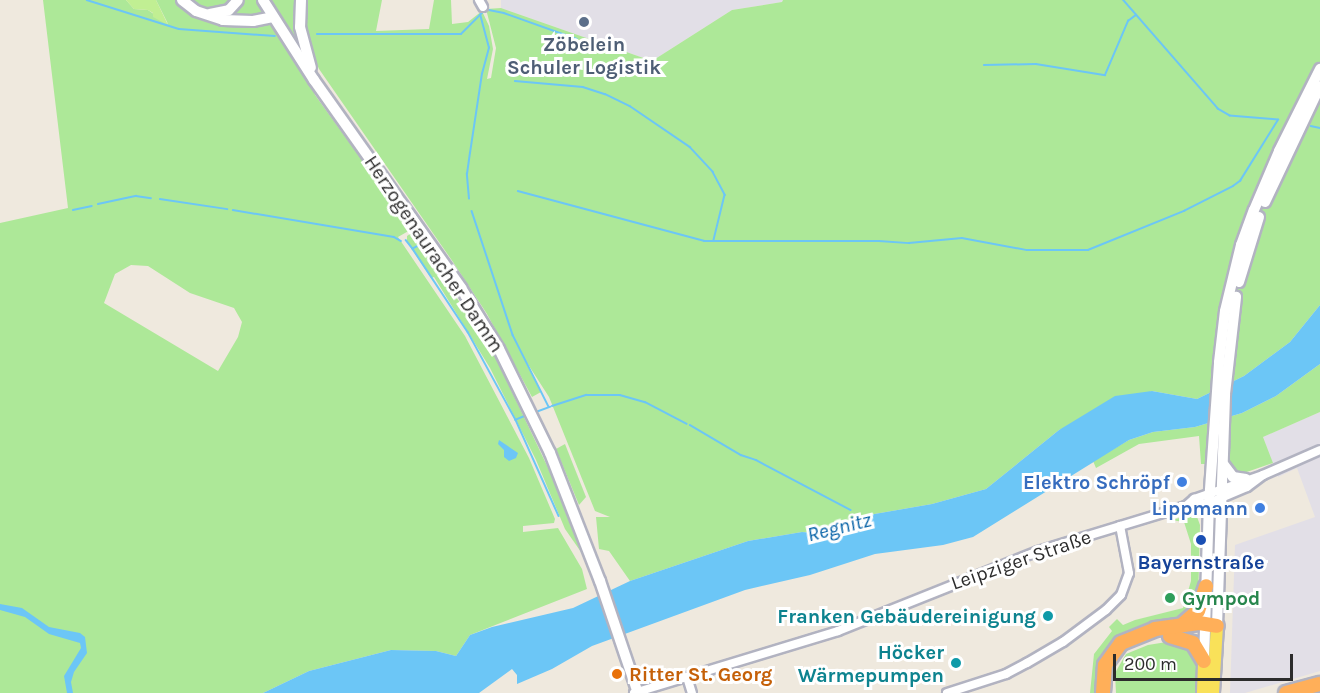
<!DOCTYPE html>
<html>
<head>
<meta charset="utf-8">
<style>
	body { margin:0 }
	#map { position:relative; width:1320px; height:693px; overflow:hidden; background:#efe9de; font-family:Karla,sans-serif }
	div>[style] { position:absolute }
	.industrial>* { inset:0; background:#e2dfe7 }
	.green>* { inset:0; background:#ade898 }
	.pitch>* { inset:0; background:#c1ef93 }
	.water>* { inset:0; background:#6cc6f6 }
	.stream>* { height:1.5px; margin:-0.75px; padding:0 0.75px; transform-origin:0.75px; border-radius:0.75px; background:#6cc6f6 }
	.roads { filter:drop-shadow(2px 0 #b2b3c1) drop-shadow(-2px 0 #b2b3c1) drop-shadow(0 2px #b2b3c1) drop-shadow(0 -2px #b2b3c1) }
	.minor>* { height:8px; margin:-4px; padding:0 4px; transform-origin:4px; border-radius:4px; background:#fff }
	.secondary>* { height:10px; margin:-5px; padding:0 5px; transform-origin:5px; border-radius:5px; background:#fff }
	.primary>* { height:12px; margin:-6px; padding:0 6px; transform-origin:6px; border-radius:6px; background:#f9e159 }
	.motorway>* { height:14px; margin:-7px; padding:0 7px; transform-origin:7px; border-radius:7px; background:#ffaf59 }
	.dots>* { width:16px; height:16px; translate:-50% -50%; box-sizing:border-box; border:3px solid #fff; border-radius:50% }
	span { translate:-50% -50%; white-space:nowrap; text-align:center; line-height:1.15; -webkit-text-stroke:6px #fff; paint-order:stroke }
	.service-label { font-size:20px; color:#4e5e75; font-weight:700 }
	.street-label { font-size:20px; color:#2c2c2c }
	.shop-label { font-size:20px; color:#366cbe; font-weight:700 }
	.right { translate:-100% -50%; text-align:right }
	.transit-label { font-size:20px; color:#164399; font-weight:700 }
	.leisure-label { font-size:20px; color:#27864d; font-weight:700 }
	.left { translate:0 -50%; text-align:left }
	.culture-label { font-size:20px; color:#0d838f; font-weight:700 }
	.food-label { font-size:20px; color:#c56008; font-weight:700 }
	.water-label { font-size:21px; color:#0662a7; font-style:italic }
	.scale { position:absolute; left:1113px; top:654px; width:180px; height:27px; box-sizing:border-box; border:3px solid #2c2c2c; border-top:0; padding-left:8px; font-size:18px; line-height:21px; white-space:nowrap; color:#2c2c2c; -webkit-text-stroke:4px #fff; paint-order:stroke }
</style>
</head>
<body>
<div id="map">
	<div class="industrial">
		<i style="clip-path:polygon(501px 0,783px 0,782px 2px,732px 10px,652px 61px,501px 8px)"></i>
		<i style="clip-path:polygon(1320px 412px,1320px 671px,1245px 693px,1230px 693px,1235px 545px,1315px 517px,1297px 468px,1278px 477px,1263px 437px)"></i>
	</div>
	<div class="green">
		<i style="clip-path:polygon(evenodd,43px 0,126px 0,134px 9px,148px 10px,168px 24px,156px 0,382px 0,376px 31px,429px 29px,434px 0,451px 0,452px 24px,468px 22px,482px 11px,489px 26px,493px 49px,487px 79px,491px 78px,496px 48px,486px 9px,501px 8px,652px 61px,732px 10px,782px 2px,783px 0,1320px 0,1320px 305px,1290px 342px,1244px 376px,1197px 399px,1152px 391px,1059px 430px,986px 489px,932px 504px,863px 516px,814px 533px,802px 532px,748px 541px,630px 581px,609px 551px,599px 549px,596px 517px,610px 517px,595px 511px,549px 397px,522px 355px,541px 392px,532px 397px,487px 314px,453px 262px,319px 69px,311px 51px,303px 53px,315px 95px,412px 229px,398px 237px,465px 336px,529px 458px,555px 519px,554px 523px,523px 526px,523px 532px,558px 528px,582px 569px,587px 589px,470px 635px,456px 656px,436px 651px,391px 650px,309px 671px,263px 693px,0 693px,0 223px,68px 208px,43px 0,131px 265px,148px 266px,190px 293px,234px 308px,242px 322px,238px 337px,218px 371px,104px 303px,115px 274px,131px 265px)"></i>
		<i style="clip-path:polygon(413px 232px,494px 354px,550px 472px,581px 552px,565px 529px,536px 460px,490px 368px,434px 277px,431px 278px,407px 242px,407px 236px)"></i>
		<i style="clip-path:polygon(1320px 364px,1320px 412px,1263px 437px,1273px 463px,1238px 475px,1227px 464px,1228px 436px,1207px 464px,1201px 464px,1199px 436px,1139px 444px,1096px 468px,1093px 461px,1129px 440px,1153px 432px,1195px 427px,1242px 413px,1276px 396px)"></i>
		<i style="clip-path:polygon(565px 444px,586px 497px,579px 505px,556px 449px)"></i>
		<i style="clip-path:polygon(1196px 514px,1200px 525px,1198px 603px,1189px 616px,1123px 638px,1100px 693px,1090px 693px,1094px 654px,1112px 631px,1109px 627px,1117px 619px,1123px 625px,1135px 620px,1183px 608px,1191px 581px,1191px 544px,1184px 522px,1171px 520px)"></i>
		<i style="clip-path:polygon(1179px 640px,1198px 655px,1197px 693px,1116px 693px,1115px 673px,1126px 654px,1148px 645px)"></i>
	</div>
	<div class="pitch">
		<i style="clip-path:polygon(126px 0,156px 0,168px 25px,153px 17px,153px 13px,148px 10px,134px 9px)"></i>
	</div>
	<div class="water">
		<i style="clip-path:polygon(1320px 305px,1320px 364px,1276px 396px,1242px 413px,1195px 427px,1153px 432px,1129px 440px,973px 537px,943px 545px,875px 554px,810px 575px,745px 590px,592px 646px,552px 669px,517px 684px,517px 675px,512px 669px,479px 693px,263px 693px,309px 671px,391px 650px,436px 651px,456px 656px,470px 635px,492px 627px,573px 608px,630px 581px,748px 541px,802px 532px,814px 533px,863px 516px,932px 504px,986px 489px,1059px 430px,1115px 396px,1152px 391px,1197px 399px,1244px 376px,1290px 342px)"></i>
		<i style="clip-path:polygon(499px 440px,518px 453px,516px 458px,509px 461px,504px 457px,504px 450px,498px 444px)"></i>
		<i style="clip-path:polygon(0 604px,22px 608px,49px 627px,80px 633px,85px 637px,87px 653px,74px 672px,71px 682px,73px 693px,67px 693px,64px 676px,81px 648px,80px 643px,49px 634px,25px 617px,0 610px)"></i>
	</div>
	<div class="stream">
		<i style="left:87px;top:0;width:96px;rotate:17.5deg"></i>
		<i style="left:179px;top:29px;width:96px;rotate:4.2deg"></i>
		<i style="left:489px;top:10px;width:15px;rotate:11deg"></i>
		<i style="left:504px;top:13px;width:77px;rotate:19.6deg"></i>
		<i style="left:317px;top:34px;width:144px"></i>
		<i style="left:461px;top:34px;width:30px;rotate:-45deg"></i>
		<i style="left:984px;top:65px;width:52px;rotate:-1.1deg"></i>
		<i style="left:1036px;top:64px;width:70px;rotate:9.1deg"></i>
		<i style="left:1105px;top:75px;width:59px;rotate:-66.9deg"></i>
		<i style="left:1128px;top:21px;width:10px;rotate:-37deg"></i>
		<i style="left:515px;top:81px;width:68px;rotate:5deg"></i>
		<i style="left:583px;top:87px;width:23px;rotate:18deg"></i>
		<i style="left:605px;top:94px;width:28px;rotate:26deg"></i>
		<i style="left:630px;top:106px;width:73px;rotate:34.3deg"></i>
		<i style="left:690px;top:147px;width:34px;rotate:47deg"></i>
		<i style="left:713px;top:172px;width:26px;rotate:62deg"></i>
		<i style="left:725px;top:195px;width:46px;rotate:103.7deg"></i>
		<i style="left:1311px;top:126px;width:9px;rotate:13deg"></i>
		<i style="left:518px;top:191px;width:193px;rotate:15deg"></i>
		<i style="left:704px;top:241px;width:175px"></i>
		<i style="left:879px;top:241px;width:30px;rotate:4deg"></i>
		<i style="left:909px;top:243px;width:53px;rotate:-5.4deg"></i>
		<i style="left:962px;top:238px;width:66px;rotate:10.5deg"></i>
		<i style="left:1027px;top:250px;width:61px"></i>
		<i style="left:1088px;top:250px;width:104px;rotate:-22.1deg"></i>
		<i style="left:1184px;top:211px;width:55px;rotate:-27deg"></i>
		<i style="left:1233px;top:186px;width:9px;rotate:-36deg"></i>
		<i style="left:1240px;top:181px;width:72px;rotate:-58.1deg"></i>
		<i style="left:1278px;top:120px;width:48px;rotate:-175.2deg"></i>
		<i style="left:1230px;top:116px;width:14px;rotate:-150deg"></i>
		<i style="left:1218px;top:109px;width:145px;rotate:-131.1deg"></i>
		<i style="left:160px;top:199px;width:68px;rotate:8.5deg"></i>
		<i style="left:469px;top:199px;width:25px;rotate:-95deg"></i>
		<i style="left:467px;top:174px;width:21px;rotate:-82deg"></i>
		<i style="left:470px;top:153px;width:80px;rotate:-81.4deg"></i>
		<i style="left:482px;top:74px;width:27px;rotate:-75deg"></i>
		<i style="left:489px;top:48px;width:34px;rotate:-105deg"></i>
		<i style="left:98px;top:204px;width:39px;rotate:-12deg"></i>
		<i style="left:136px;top:196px;width:15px;rotate:8deg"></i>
		<i style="left:73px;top:210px;width:19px;rotate:-12deg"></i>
		<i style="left:233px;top:210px;width:163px;rotate:9.5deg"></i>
		<i style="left:394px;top:237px;width:8px;rotate:30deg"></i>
		<i style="left:472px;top:211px;width:131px;rotate:71.7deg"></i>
		<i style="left:513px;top:335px;width:80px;rotate:63.4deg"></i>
		<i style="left:406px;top:240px;width:11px;rotate:52deg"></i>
		<i style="left:422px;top:244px;width:10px;rotate:151deg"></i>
		<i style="left:413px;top:249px;width:100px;rotate:56.5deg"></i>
		<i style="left:468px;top:332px;width:100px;rotate:61.4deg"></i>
		<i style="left:552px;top:406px;width:36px;rotate:-18deg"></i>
		<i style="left:586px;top:395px;width:34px"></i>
		<i style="left:620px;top:395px;width:26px;rotate:16deg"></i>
		<i style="left:645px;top:402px;width:47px;rotate:27.6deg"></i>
		<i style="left:536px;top:412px;width:15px;rotate:-20deg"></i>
		<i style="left:526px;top:416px;width:11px;rotate:158deg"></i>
		<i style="left:516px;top:420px;width:105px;rotate:65.9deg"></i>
		<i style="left:690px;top:425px;width:59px;rotate:30.5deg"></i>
		<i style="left:741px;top:455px;width:16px;rotate:18deg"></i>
		<i style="left:756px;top:460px;width:107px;rotate:27.8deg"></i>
	</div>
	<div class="roads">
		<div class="minor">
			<i style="left:479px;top:0;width:8px;rotate:60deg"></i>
			<i style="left:1186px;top:506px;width:11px;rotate:-41deg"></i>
			<i style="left:1194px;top:499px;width:73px;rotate:-19.2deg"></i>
			<i style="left:1263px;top:475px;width:62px;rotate:-23.7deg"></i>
			<i style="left:687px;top:677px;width:17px;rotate:73deg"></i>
			<i style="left:634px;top:693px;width:213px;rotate:-16.9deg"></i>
			<i style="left:838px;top:631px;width:215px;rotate:-21.8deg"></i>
			<i style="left:1038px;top:551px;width:155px;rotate:-16.9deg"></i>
			<i style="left:1186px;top:506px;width:23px;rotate:-7deg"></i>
			<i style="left:1209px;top:503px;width:41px;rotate:-22.8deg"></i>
			<i style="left:1247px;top:487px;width:20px;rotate:-37deg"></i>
			<i style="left:947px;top:693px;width:62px;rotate:-17.9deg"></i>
			<i style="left:1006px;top:674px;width:24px;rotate:-28deg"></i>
			<i style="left:1027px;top:663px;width:42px;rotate:-30.3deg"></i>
			<i style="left:1063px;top:642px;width:54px;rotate:-36.7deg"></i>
			<i style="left:1106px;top:610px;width:21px;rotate:-45deg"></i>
			<i style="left:1121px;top:595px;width:23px;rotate:-70deg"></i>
			<i style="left:1129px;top:573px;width:48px;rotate:-100.8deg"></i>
		</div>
		<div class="secondary">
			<i style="left:182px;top:0;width:18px;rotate:38deg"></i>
			<i style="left:196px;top:11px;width:28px;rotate:18deg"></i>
			<i style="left:223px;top:20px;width:30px;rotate:2deg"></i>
			<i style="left:253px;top:21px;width:20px;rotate:-11deg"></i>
			<i style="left:263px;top:0;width:95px;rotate:57.5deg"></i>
			<i style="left:314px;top:80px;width:255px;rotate:54.7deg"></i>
			<i style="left:461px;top:288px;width:72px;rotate:58.1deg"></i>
			<i style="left:499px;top:349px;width:116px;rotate:63.9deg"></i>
			<i style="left:550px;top:453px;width:137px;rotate:68.7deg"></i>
			<i style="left:600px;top:581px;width:118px;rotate:71.3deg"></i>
			<i style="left:301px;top:0;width:27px;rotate:92deg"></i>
			<i style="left:300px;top:27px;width:42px;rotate:75deg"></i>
			<i style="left:210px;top:14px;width:19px;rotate:-12deg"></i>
			<i style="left:229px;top:10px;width:13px;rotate:-48deg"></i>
			<i style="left:1265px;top:202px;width:128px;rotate:-64.6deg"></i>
			<i style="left:1239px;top:282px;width:68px;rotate:-72.9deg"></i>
			<i style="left:1224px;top:465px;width:15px;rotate:53deg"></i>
			<i style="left:1233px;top:477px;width:13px;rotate:9deg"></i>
			<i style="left:1217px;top:626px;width:232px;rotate:-88deg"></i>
			<i style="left:1225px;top:394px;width:98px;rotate:-83.5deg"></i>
			<i style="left:1204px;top:661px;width:158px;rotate:-88.2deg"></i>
			<i style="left:1209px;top:503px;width:141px;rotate:-85.9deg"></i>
			<i style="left:1219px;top:362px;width:51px;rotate:-83.3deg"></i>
			<i style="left:1225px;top:311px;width:68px;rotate:-76.4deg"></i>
			<i style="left:1241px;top:245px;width:37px;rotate:-70deg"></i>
			<i style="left:1254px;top:210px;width:64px;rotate:-67deg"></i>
			<i style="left:1279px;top:151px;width:92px;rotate:-63.4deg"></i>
		</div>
		<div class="primary">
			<i style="left:1203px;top:693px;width:32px;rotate:-88deg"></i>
			<i style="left:1213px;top:693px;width:67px;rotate:-86.6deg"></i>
		</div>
		<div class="motorway">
			<i style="left:1184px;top:623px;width:18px;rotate:-41deg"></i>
			<i style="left:1198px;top:611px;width:26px;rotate:-72deg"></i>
			<i style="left:1170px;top:636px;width:24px;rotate:17deg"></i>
			<i style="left:1193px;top:643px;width:21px;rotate:59deg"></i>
			<i style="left:1103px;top:693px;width:28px;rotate:-86deg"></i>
			<i style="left:1105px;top:665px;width:27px;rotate:-54deg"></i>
			<i style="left:1121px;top:643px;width:37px;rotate:-22deg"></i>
			<i style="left:1155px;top:629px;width:44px;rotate:-7.8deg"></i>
			<i style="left:1199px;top:623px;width:18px;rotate:9deg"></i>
			<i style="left:1286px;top:693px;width:35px;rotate:-15deg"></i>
		</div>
	</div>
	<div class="dots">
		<i style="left:584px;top:22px;background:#5c6f8a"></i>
		<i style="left:1182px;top:482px;background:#3f7fe0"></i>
		<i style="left:1260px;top:508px;background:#3f7fe0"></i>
		<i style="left:1201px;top:540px;background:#1a4fb4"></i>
		<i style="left:1170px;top:598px;background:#2e9e5b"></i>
		<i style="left:1048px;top:616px;background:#0f9aa8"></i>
		<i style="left:956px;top:663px;background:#0f9aa8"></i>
		<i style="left:617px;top:674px;background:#e8710a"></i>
	</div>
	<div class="service-label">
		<span style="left:584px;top:56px">Zöbelein<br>Schuler Logistik</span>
	</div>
	<div class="street-label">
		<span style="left:434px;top:254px;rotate:56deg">Herzogenauracher Damm</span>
		<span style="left:1021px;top:560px;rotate:-19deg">Leipziger Straße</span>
	</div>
	<div class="shop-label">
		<span class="right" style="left:1170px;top:482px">Elektro Schröpf</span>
		<span class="right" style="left:1248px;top:508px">Lippmann</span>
	</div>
	<div class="transit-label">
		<span style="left:1201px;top:562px">Bayernstraße</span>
	</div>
	<div class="leisure-label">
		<span class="left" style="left:1182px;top:598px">Gympod</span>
	</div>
	<div class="culture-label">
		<span class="right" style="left:1036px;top:616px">Franken Gebäudereinigung</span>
		<span class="right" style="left:944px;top:664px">Höcker<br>Wärmepumpen</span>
	</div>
	<div class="food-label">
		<span class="left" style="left:629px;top:674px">Ritter St. Georg</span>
	</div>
	<div class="water-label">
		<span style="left:839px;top:527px;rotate:-14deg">Regnitz</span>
	</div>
	<div class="scale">200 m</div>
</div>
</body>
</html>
